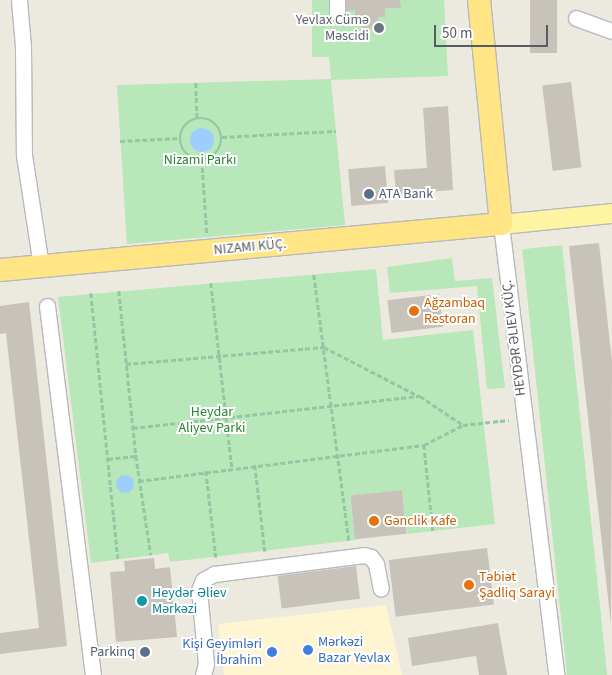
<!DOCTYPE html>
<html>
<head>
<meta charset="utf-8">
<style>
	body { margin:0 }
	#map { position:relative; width:612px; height:675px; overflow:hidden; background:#eceade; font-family:"Source Sans 3",sans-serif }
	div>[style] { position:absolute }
	.commercial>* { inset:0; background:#fff6d1 }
	.green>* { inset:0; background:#b8e7ba; transform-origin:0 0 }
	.water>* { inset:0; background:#9ccfff }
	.round { border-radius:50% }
	.building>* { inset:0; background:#c7c3bb; transform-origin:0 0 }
	.path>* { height:2.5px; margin-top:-1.25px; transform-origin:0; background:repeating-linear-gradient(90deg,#91c8a3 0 5px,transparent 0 7.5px) }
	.path>.ring { margin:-1.25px; padding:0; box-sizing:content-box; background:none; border:2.5px solid #91c8a3; border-radius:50% }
	.roads { filter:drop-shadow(1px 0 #b7b9bf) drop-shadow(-1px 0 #b7b9bf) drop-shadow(0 1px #b7b9bf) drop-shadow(0 -1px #b7b9bf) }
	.minor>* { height:15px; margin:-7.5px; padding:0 7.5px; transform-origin:7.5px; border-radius:7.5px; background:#fff }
	.major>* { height:19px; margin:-9.5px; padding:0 9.5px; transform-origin:9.5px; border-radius:9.5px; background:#fff4a1 }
	.highway>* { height:22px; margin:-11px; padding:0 11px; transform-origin:11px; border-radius:11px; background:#ffe583 }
	.dots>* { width:14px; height:14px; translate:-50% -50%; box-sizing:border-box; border:2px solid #fff; border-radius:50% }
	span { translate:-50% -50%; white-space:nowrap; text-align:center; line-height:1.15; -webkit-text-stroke:4px #fff; paint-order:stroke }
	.worship-label { font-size:14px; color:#5b616d }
	.right { translate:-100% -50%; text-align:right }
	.park-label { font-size:14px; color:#2d8335 }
	.service-label { font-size:14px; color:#4e5e75 }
	.left { translate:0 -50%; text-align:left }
	.street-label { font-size:14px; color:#585b61 }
	.food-label { font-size:14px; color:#c56008 }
	.culture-label { font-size:14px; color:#0d838f }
	.shop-label { font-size:14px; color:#366cbe }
	.scale { position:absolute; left:434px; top:25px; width:114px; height:22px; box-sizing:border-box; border:2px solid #585b61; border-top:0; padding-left:6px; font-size:15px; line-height:18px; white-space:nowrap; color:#585b61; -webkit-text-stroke:4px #fff; paint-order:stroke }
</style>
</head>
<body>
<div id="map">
	<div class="commercial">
		<i style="clip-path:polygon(386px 605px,402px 675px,224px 675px,218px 624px)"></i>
	</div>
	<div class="green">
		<i style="clip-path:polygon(312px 0,444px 0,448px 76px,331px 80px,345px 225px,127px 244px,117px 85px,331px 79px,329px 57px,312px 57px)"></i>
		<i style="left:562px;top:245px;width:433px;height:40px;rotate:84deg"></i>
		<i style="clip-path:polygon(452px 258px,455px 281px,492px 278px,505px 388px,487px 389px,477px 286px,390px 293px,387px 267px)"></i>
		<i style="clip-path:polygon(376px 269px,383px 340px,473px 330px,495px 524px,407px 534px,402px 490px,350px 496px,355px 540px,170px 562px,168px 553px,91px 563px,58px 297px)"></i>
	</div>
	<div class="water">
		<i class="round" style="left:190px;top:128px;width:24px;height:24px"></i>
		<i class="round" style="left:116px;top:475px;width:18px;height:18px"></i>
	</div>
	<div class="building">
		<i style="clip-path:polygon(346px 0,400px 0,401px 8px,385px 8px,385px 17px,378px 17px,379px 29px,363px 30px,363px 18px,355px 18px,355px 10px,346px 11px)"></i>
		<i style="left:530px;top:0;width:27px;height:53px"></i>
		<i style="left:571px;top:82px;width:86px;height:29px;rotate:83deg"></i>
		<i style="clip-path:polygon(448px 106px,453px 190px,396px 194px,394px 170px,427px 168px,423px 108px)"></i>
		<i style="left:385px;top:166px;width:37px;height:37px;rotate:85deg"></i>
		<i style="clip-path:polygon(599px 243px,612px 361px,611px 625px,569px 246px)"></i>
		<i style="left:439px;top:294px;width:33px;height:52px;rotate:83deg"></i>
		<i style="clip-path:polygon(29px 302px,67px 646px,0 654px,0 633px,39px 628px,6px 333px,0 334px,0 306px)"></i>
		<i style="left:402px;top:490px;width:44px;height:52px;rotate:84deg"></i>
		<i style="left:487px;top:548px;width:57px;height:99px;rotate:83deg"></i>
		<i style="clip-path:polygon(154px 558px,155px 569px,170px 567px,177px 637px,116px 642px,110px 572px,125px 571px,124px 561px)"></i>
		<i style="left:356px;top:566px;width:33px;height:79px;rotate:83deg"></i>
		<i style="clip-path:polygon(498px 623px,507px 675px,479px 675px,476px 656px,412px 666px,408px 638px)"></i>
	</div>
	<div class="path">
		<i style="left:196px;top:83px;width:35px;rotate:88deg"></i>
		<i class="ring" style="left:180px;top:118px;width:39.5px;height:39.5px"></i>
		<i style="left:222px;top:137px;width:114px;rotate:-3deg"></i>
		<i style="left:120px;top:141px;width:60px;rotate:-2.9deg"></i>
		<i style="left:202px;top:160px;width:74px;rotate:86.1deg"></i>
		<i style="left:314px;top:275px;width:268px;rotate:82.5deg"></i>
		<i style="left:211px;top:283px;width:186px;rotate:83.5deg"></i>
		<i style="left:119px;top:291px;width:166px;rotate:84.1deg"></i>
		<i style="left:136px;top:456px;width:100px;rotate:81.4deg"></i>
		<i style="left:91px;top:293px;width:267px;rotate:84.2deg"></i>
		<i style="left:126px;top:364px;width:199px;rotate:-4.9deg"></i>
		<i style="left:324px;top:347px;width:107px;rotate:27.3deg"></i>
		<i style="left:133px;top:428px;width:289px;rotate:-6.4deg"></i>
		<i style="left:420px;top:396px;width:52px;rotate:34deg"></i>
		<i style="left:424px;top:445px;width:86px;rotate:84deg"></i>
		<i style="left:108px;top:459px;width:28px;rotate:-6deg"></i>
		<i style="left:255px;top:465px;width:87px;rotate:83.4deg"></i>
		<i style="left:206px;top:471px;width:87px;rotate:83.4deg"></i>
		<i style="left:139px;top:481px;width:287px;rotate:-7.2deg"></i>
		<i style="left:424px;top:445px;width:44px;rotate:-27.1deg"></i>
		<i style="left:463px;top:425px;width:46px;rotate:-6.2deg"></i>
	</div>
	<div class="roads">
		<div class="minor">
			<i style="left:19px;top:0;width:47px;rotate:85.1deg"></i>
			<i style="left:23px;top:47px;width:108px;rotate:89.5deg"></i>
			<i style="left:24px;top:155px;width:112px;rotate:81.3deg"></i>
			<i style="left:337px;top:0;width:13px;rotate:90deg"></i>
			<i style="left:576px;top:18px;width:38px;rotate:20deg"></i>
			<i style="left:501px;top:224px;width:454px;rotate:83deg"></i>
			<i style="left:47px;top:306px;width:372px;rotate:82.9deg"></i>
			<i style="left:203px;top:675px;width:11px;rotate:-75deg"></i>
			<i style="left:206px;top:664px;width:74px;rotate:-95.4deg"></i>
			<i style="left:199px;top:590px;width:11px;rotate:-68deg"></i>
			<i style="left:203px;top:580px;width:13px;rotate:-29deg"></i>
			<i style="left:214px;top:574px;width:151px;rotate:-7.2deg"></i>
			<i style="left:364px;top:555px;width:7px;rotate:16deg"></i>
			<i style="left:371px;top:557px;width:9px;rotate:54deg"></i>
			<i style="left:376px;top:564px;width:25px;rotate:79deg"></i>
		</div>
		<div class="major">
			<i style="left:501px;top:224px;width:112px;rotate:-5.7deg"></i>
		</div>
		<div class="highway">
			<i style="left:0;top:270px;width:503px;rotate:-5.25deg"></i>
			<i style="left:501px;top:224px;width:225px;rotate:-95.6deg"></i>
		</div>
	</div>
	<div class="dots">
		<i style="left:379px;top:28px;background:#6b7280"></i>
		<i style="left:369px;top:194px;background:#5c6f8a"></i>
		<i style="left:414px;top:311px;background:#e8710a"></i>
		<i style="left:374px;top:521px;background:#e8710a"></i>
		<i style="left:469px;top:585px;background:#e8710a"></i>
		<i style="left:142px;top:601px;background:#0f9aa8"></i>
		<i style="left:308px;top:650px;background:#3f7fe0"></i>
		<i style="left:145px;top:652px;background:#5c6f8a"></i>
		<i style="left:272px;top:652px;background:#3f7fe0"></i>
	</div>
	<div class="worship-label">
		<span class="right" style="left:369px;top:28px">Yevlax Cümə<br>Məscidi</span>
	</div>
	<div class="park-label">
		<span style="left:200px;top:160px">Nizami Parkı</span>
		<span style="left:212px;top:420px">Heydar<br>Aliyev Parki</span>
	</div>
	<div class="service-label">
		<span class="left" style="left:379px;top:194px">ATA Bank</span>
		<span class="right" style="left:135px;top:652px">Parkinq</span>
	</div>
	<div class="street-label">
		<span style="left:250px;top:247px;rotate:-5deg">NIZAMI KÜÇ.</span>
		<span style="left:514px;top:338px;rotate:-97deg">HEYDƏR ƏLIEV KÜÇ.</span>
	</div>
	<div class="food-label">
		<span class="left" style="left:424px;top:311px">Ağzambaq<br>Restoran</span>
		<span class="left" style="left:384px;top:521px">Gənclik Kafe</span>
		<span class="left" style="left:479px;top:585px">Təbiət<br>Şadliq Sarayi</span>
	</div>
	<div class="culture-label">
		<span class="left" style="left:152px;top:601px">Heydər Əliev<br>Mərkəzi</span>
	</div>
	<div class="shop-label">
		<span class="left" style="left:318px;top:650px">Mərkəzi<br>Bazar Yevlax</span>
		<span class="right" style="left:262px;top:652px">Kişi Geyimləri<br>İbrahim</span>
	</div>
	<div class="scale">50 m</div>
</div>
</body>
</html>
